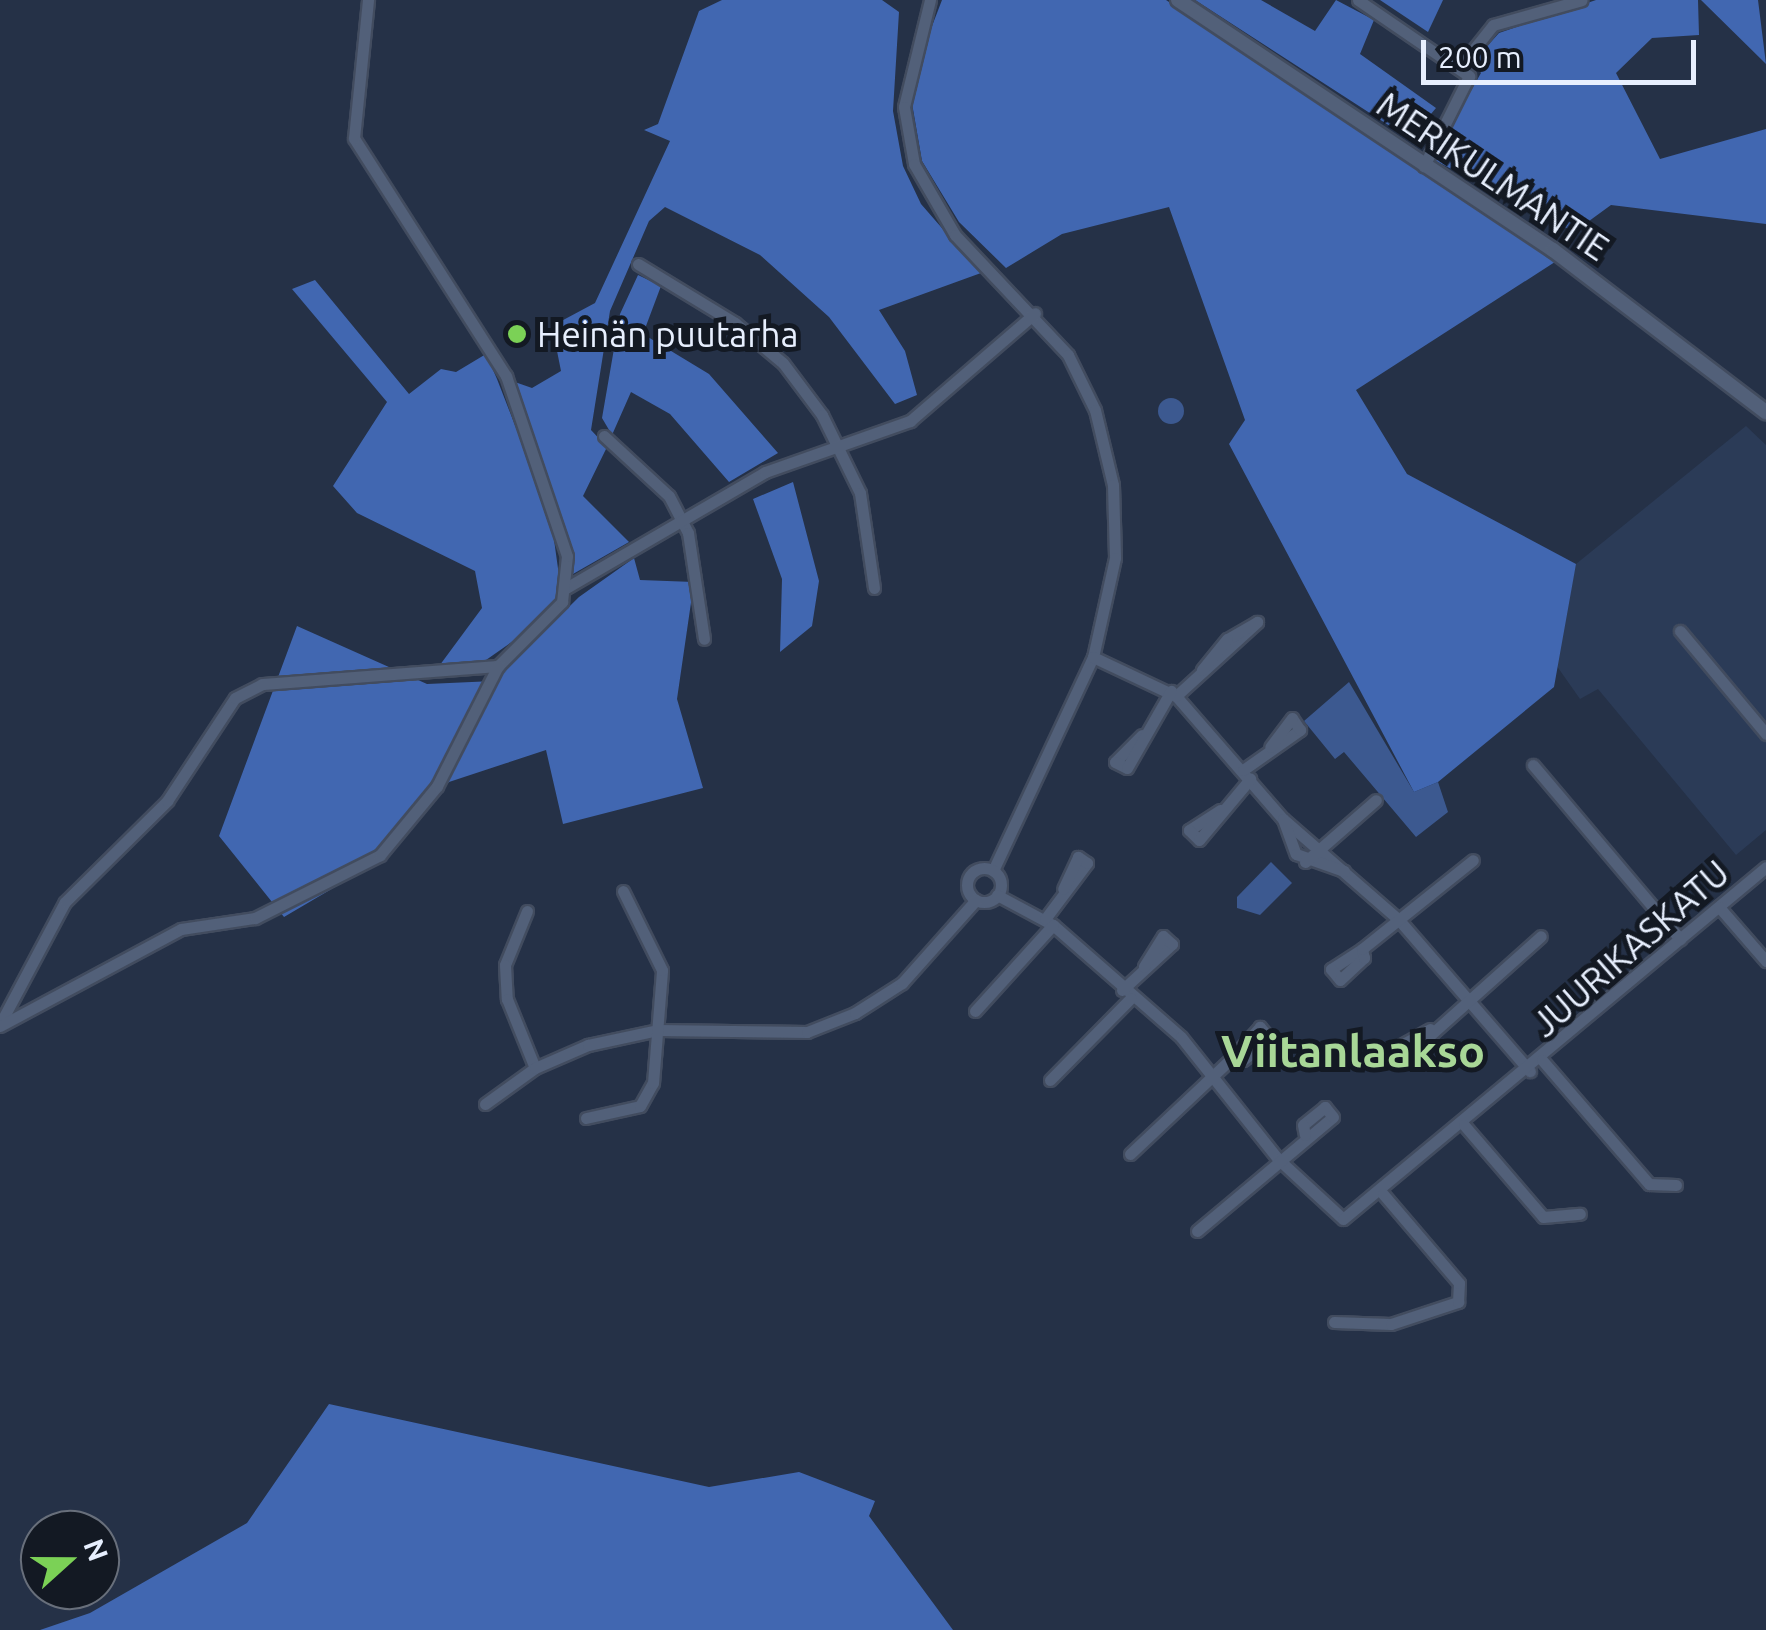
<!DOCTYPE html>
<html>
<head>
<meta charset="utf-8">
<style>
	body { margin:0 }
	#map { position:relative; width:1766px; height:1630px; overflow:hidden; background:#253147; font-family:Ubuntu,sans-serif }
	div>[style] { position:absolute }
	.built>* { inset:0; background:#2b3b57 }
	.green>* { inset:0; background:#3c5990 }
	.round { border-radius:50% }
	.forest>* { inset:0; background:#4167b1 }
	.roads { filter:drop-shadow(2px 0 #424c5f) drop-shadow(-2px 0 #424c5f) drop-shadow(0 2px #424c5f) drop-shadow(0 -2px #424c5f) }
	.minor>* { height:11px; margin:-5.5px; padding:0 5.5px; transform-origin:5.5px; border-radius:5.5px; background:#526079 }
	.minor>.ring { margin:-5.5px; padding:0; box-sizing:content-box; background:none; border:11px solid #526079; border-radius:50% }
	.tertiary>* { height:14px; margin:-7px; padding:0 7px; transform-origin:7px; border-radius:7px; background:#526079 }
	.dots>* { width:28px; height:28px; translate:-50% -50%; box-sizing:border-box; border:5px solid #131923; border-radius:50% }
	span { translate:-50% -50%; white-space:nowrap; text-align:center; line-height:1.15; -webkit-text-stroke:10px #131923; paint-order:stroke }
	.street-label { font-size:35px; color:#e7effe }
	.poi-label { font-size:35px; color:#e7effe }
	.left { translate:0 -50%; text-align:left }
	.district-label { font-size:45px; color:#a8d797; font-weight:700 }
	.north { position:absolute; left:20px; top:1510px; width:100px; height:100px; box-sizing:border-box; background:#131923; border:2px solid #686f7b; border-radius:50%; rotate:69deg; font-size:28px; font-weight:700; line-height:40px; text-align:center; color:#e7effe }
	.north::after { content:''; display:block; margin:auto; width:35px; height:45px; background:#7bd156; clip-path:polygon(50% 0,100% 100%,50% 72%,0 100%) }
	.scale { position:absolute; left:1421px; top:40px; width:275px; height:45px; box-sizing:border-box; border:5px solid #e7effe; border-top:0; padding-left:12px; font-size:30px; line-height:35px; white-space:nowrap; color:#e7effe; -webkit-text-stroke:8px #131923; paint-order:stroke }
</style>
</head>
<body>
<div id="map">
	<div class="built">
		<i style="clip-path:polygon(1746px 426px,1766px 445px,1766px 830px,1736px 855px,1598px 689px,1580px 699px,1554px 662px,1576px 564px)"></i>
	</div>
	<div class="green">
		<i class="round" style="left:1158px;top:398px;width:26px;height:26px"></i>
		<i style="clip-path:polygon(1349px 682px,1414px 792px,1438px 782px,1448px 812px,1416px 837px,1344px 752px,1335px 759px,1304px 721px)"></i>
		<i style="clip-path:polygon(1271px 862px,1292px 883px,1260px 915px,1237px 908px,1237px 897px)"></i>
	</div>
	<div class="forest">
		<i style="clip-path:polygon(722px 0,882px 0,899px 12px,893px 111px,903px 166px,921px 204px,981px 273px,879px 310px,905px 351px,917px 395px,895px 404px,829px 317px,760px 255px,665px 207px,649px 221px,610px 311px,591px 430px,607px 447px,583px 496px,629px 542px,573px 574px,512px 381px,532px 388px,561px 371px,552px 326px,595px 303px,670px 141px,644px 130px,658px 124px,699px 11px)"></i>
		<i style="clip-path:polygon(942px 0,1166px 0,1558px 260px,1356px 390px,1407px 474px,1576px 564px,1554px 687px,1438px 782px,1414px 792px,1229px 444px,1245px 420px,1169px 207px,1062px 234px,1006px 268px,959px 222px,922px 161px,909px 86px)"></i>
		<i style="clip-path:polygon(1195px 0,1261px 0,1315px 31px,1336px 0,1374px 20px,1360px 54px,1436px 108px,1410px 139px)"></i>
		<i style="clip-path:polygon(1380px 0,1443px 0,1428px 32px)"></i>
		<i style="clip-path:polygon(1596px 0,1698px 0,1699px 35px,1652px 38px,1616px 73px,1660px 159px,1766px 129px,1766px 224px,1611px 205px,1574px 232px,1432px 159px,1481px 73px,1473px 62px,1499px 33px)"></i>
		<i style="clip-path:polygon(1701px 0,1758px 0,1766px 64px,1764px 62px)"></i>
		<i style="clip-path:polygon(638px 275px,661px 286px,643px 334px,709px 374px,778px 453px,729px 482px,670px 414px,631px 392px,612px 435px,602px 418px,620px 314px)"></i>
		<i style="clip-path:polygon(315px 280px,409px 394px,441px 369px,456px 372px,486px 354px,497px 379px,551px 518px,561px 590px,546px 618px,476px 667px,434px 673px,482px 608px,475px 571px,357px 513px,333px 486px,387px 402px,292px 289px)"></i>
		<i style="clip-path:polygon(793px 482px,819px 581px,812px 626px,780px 652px,782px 579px,753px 499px)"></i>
		<i style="clip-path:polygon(634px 558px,640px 580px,694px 582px,677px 699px,703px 788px,563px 824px,546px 750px,449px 782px,374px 864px,284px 917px,219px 836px,297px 626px,427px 684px,494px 681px,579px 597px)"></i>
		<i style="clip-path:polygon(329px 1404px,709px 1487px,799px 1472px,875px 1501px,869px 1516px,953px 1630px,40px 1630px,90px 1613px,247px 1523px)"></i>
	</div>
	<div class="roads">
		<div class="minor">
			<i style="left:930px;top:0;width:110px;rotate:103.7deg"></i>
			<i style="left:904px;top:107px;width:58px;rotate:80deg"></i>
			<i style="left:914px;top:164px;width:82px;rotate:60deg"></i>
			<i style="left:955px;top:235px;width:165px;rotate:46.7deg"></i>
			<i style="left:1068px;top:355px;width:61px;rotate:63.9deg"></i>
			<i style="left:1095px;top:410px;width:77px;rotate:76.5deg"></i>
			<i style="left:1113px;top:485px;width:73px;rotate:88.4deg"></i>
			<i style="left:1115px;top:558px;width:101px;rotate:102.5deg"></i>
			<i style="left:1093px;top:657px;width:235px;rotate:115.1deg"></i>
			<i style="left:1358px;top:0;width:135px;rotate:34.4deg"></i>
			<i style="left:1469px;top:76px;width:101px;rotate:116.6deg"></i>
			<i style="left:1462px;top:64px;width:50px;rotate:-51.5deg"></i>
			<i style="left:1493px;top:25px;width:92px;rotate:-15.7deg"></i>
			<i style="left:638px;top:264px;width:114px;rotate:31.3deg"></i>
			<i style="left:735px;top:323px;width:62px;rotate:39.8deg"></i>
			<i style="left:783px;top:363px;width:65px;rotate:53.1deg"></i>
			<i style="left:822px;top:415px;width:87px;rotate:64deg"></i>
			<i style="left:860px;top:493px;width:96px;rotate:81.6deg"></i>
			<i style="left:604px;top:436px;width:88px;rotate:42.7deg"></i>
			<i style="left:669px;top:496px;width:42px;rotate:62.8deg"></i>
			<i style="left:688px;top:533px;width:107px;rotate:81.4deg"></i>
			<i style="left:566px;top:588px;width:230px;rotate:-30.2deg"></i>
			<i style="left:765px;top:472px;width:154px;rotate:-19.4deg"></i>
			<i style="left:910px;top:421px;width:165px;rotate:-40.8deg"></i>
			<i style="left:1680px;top:631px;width:134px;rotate:50.1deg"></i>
			<i style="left:1093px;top:657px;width:92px;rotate:25.2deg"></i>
			<i style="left:1176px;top:696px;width:163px;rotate:49deg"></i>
			<i style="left:1283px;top:819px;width:154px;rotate:41deg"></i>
			<i style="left:1399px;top:920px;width:200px;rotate:49.1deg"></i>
			<i style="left:1176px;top:696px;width:110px;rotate:-42.4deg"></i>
			<i style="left:1257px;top:622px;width:34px;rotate:150deg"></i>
			<i style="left:1227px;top:639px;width:40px;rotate:129deg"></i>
			<i style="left:1142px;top:735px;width:38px;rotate:135deg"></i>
			<i style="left:1115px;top:762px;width:13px;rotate:27deg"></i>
			<i style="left:1127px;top:768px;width:89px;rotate:-60.3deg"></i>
			<i style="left:1533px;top:765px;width:228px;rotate:49.8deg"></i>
			<i style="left:1243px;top:770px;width:70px;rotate:-35.1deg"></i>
			<i style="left:1300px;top:730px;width:14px;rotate:-124deg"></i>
			<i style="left:1292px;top:718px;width:36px;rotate:127deg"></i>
			<i style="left:1220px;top:810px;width:37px;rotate:147deg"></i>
			<i style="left:1189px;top:830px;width:14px;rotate:45deg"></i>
			<i style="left:1199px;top:840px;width:80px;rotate:-50.1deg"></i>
			<i style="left:1283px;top:819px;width:37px;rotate:70deg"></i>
			<i style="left:1296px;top:854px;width:51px;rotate:19.5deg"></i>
			<i style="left:1305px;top:862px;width:94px;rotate:-41.1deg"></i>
			<i class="ring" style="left:967px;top:868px;width:23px;height:23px"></i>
			<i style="left:997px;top:895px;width:64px;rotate:28.2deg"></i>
			<i style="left:1053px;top:925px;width:170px;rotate:41.2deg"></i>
			<i style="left:1181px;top:1037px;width:156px;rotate:51.5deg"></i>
			<i style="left:1278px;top:1159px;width:88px;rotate:42.7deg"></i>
			<i style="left:1343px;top:1219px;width:550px;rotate:-39.77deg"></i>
			<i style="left:1719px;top:907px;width:72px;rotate:49deg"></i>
			<i style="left:527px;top:911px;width:58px;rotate:112.2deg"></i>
			<i style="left:505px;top:965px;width:34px;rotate:87deg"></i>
			<i style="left:507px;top:999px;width:74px;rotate:67.9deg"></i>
			<i style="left:1045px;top:919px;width:70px;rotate:-53.1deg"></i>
			<i style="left:1087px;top:863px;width:11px;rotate:-146deg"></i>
			<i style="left:1078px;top:857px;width:35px;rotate:115deg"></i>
			<i style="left:1362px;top:949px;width:37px;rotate:147deg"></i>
			<i style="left:1331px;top:969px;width:14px;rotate:51deg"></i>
			<i style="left:1340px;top:980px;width:33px;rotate:-43deg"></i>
			<i style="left:1364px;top:958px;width:9px;rotate:-103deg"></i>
			<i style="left:1362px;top:949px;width:142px;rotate:-38.7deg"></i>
			<i style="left:1122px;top:990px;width:68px;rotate:-42.6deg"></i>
			<i style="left:1172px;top:944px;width:12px;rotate:-138deg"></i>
			<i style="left:1163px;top:936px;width:36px;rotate:122deg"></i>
			<i style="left:975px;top:1011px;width:116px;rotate:-47.8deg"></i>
			<i style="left:0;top:1024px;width:138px;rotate:-62deg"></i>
			<i style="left:65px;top:902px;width:144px;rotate:-44.7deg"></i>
			<i style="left:167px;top:801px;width:123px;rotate:-56.6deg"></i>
			<i style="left:235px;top:698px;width:30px;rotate:-27deg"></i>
			<i style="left:262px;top:684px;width:237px;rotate:-4.4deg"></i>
			<i style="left:498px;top:666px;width:91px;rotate:-45deg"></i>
			<i style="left:562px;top:602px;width:46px;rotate:-83.8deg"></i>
			<i style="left:567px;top:556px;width:190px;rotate:-108.7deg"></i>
			<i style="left:506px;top:376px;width:282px;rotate:-122.6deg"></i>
			<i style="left:354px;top:138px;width:139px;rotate:-84.2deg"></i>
			<i style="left:0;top:1026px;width:205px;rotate:-28.2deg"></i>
			<i style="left:181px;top:929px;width:75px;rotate:-8.5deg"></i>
			<i style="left:255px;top:918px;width:140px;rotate:-26.7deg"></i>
			<i style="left:380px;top:855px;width:89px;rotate:-50.4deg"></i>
			<i style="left:437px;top:786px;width:135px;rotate:-63.1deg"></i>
			<i style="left:1430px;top:1029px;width:35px;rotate:151deg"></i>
			<i style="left:1399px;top:1046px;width:13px;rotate:45deg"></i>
			<i style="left:1408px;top:1055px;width:178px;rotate:-41.8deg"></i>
			<i style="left:1542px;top:1060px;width:164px;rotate:49.2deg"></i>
			<i style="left:1649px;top:1184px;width:27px;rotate:2deg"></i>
			<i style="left:1050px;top:1080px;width:115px;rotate:-45.4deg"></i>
			<i style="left:485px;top:1104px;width:62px;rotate:-35.8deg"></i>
			<i style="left:535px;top:1068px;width:58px;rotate:-23.5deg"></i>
			<i style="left:588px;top:1045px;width:72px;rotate:-12.1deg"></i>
			<i style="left:658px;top:1030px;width:149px;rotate:0.8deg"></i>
			<i style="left:807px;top:1032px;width:52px;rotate:-21.6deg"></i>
			<i style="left:855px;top:1013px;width:56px;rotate:-32.6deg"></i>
			<i style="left:902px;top:983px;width:111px;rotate:-48.3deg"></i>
			<i style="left:586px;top:1118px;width:55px;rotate:-12.5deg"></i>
			<i style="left:640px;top:1106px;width:26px;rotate:-61deg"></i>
			<i style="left:653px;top:1083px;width:113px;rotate:-85.4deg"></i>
			<i style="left:662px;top:970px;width:88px;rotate:-116.3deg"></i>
			<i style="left:1464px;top:1125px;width:121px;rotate:49.3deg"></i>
			<i style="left:1543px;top:1217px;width:37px;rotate:-5deg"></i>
			<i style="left:1130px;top:1154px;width:141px;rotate:-43.3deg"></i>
			<i style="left:1233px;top:1057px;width:10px;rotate:17deg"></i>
			<i style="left:1243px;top:1060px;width:34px;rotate:-38deg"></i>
			<i style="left:1270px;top:1039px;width:16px;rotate:-130deg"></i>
			<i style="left:1260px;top:1027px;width:40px;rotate:132deg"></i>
			<i style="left:1197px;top:1231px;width:177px;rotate:-40deg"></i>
			<i style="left:1333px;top:1117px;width:13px;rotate:-129deg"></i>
			<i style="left:1325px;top:1107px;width:28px;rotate:141deg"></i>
			<i style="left:1303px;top:1125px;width:10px;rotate:79deg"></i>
			<i style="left:1334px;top:1322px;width:57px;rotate:2deg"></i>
			<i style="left:1391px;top:1324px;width:71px;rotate:-18.2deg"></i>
			<i style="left:1458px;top:1302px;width:19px;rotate:-87deg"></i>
			<i style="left:1459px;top:1283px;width:117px;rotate:-130.5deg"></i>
		</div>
		<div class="tertiary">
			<i style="left:1178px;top:0;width:451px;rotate:33.7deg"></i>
			<i style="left:1553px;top:250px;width:268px;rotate:37.3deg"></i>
		</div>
	</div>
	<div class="dots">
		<i style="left:517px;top:334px;background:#7bd156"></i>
	</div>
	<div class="street-label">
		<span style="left:1493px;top:176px;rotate:34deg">MERIKULMANTIE</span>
		<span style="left:1630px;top:948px;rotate:-41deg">JUURIKASKATU</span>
	</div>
	<div class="poi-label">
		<span class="left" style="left:537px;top:334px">Heinän puutarha</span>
	</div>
	<div class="district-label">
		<span style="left:1353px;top:1051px">Viitanlaakso</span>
	</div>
	<div class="north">N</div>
	<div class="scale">200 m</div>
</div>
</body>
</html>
